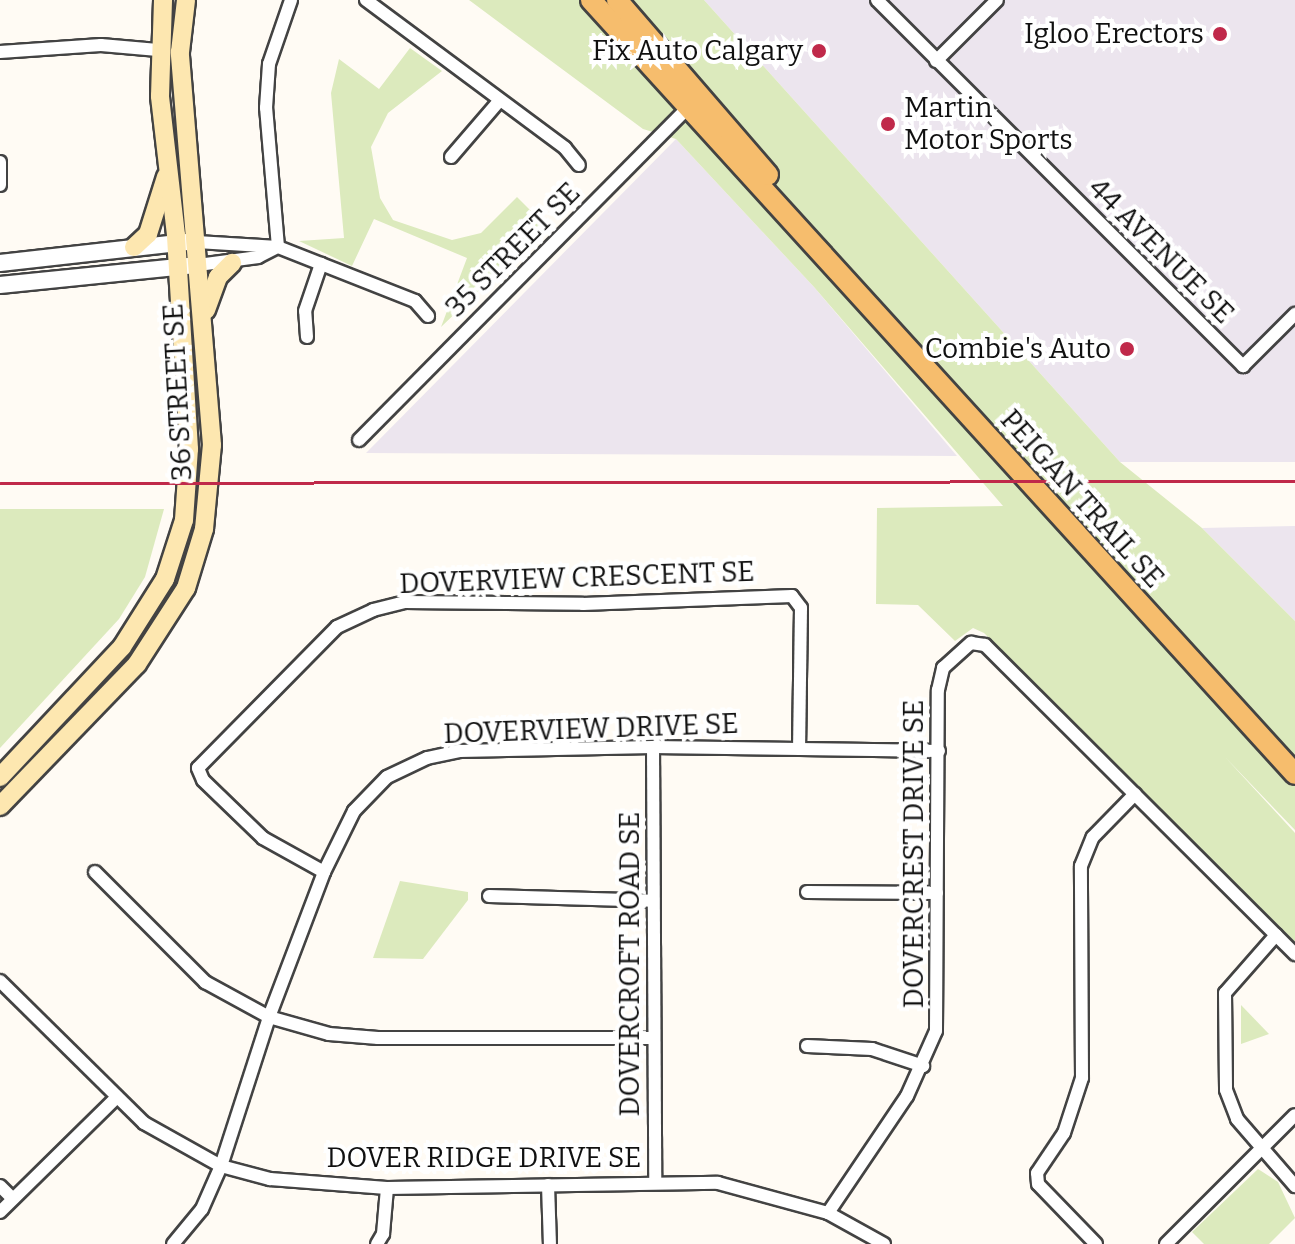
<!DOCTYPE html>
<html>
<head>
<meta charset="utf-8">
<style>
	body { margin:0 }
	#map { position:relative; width:1295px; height:1244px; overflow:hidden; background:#fffbf4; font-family:Bitter,serif }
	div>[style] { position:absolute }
	.industrial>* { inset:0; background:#ece5ee }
	.green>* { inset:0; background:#dceabd }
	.roads { filter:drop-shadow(2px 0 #434343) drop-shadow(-2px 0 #434343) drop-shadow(0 2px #434343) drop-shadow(0 -2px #434343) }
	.minor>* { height:12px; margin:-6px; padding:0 6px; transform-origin:6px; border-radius:6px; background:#fff }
	.tertiary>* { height:16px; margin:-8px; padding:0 8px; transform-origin:8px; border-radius:8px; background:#fff }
	.secondary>* { height:18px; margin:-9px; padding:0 9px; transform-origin:9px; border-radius:9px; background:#fde7b0 }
	.primary>* { height:20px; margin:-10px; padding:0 10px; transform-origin:10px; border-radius:10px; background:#f6bd6d }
	.rail>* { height:3px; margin:-1.5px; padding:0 1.5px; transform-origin:1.5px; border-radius:1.5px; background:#c0294a }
	.dots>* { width:22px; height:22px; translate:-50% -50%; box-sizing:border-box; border:4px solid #fff; border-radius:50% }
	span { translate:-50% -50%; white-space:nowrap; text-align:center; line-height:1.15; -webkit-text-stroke:8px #fff; paint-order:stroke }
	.poi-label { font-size:28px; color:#101010 }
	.right { translate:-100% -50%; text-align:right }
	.left { translate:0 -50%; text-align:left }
	.street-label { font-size:28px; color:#101010 }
</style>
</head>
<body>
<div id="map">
	<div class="industrial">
		<i style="clip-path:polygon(704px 0,1295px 0,1295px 462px,1120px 462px)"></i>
		<i style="clip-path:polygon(676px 139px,814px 287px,957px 456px,366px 453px)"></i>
		<i style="clip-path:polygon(1295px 526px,1295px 621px,1202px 528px)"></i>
	</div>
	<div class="green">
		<i style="clip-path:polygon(469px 0,704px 0,1120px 462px,1202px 528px,1295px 621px,1295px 830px,1225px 757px,1295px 833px,1295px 942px,984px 633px,973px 628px,955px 641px,918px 605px,876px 604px,877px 508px,1003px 506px,814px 287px,676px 139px,643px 129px)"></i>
		<i style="clip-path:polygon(410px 48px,442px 71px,388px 113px,371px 147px,380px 198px,393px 220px,452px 240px,481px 233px,517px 197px,546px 226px,441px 327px,467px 258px,374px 219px,352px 266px,299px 241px,344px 238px,331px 93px,339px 59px,379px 89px)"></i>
		<i style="clip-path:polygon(0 509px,164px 509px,145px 577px,119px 619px,0 748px)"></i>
		<i style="clip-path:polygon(400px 881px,468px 892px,468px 900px,423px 959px,373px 958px)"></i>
		<i style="clip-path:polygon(1241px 1005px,1269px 1034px,1241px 1044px)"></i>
		<i style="clip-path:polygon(1258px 1169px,1278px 1182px,1295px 1218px,1269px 1244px,1204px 1244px,1192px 1232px)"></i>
	</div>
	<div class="roads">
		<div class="minor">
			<i style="left:366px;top:0;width:248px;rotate:36.6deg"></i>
			<i style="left:565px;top:148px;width:22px;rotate:51deg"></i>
			<i style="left:877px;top:0;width:518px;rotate:45deg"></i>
			<i style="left:1243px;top:366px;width:74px;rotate:-45deg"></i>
			<i style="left:0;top:52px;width:101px;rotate:-4deg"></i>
			<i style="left:101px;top:45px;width:57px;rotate:5deg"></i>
			<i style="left:936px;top:61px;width:86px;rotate:-45deg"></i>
			<i style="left:451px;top:157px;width:75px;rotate:-49.3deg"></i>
			<i style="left:0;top:162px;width:23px;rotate:90deg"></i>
			<i style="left:197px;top:242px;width:81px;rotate:3.5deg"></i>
			<i style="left:278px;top:247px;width:147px;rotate:21.5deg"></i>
			<i style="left:415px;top:301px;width:20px;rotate:49deg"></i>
			<i style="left:278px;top:247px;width:140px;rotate:-94.9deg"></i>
			<i style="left:266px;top:108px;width:44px;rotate:-86.1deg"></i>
			<i style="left:269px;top:64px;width:68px;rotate:-71deg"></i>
			<i style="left:198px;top:265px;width:61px;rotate:-7.6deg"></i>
			<i style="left:258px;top:257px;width:22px;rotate:-27deg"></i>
			<i style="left:307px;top:337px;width:26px;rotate:-94deg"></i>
			<i style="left:305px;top:311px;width:50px;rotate:-71.2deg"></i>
			<i style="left:359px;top:440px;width:472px;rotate:-45.3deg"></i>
			<i style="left:653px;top:747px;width:434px;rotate:89.7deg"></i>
			<i style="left:95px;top:872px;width:156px;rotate:45deg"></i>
			<i style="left:205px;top:982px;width:73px;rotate:28.7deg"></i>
			<i style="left:269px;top:1017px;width:62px;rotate:15.8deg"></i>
			<i style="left:329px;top:1034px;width:49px;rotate:4.7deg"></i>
			<i style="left:378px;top:1038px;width:276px"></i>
			<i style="left:324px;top:872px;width:70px;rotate:-150.9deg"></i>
			<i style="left:263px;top:838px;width:83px;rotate:-136deg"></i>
			<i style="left:203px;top:780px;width:13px;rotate:-113deg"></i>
			<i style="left:198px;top:768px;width:198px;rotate:-45.4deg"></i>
			<i style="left:337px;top:627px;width:40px;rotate:-25deg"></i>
			<i style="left:373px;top:610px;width:33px;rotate:-14deg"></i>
			<i style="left:405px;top:602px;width:178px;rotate:0.6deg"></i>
			<i style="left:583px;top:604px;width:209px;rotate:-2.2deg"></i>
			<i style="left:792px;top:596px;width:15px;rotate:53deg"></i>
			<i style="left:801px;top:608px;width:141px;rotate:90.8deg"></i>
			<i style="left:807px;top:892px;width:130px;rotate:0.4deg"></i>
			<i style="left:489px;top:896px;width:164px;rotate:1.7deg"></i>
			<i style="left:1276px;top:935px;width:77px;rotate:131.3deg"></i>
			<i style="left:1225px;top:993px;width:97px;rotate:89.4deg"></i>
			<i style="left:1226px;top:1090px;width:31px;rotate:69deg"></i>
			<i style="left:1237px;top:1119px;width:89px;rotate:49.1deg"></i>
			<i style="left:0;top:981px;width:202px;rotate:44.6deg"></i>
			<i style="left:144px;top:1123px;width:88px;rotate:29.2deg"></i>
			<i style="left:221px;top:1166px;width:51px;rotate:14.9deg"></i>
			<i style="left:270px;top:1179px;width:117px;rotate:4.4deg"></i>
			<i style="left:387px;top:1188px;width:331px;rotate:-0.9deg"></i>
			<i style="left:718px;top:1183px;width:114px;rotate:15.3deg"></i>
			<i style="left:828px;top:1213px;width:64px;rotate:29deg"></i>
			<i style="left:807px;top:1046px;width:65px;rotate:2.6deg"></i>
			<i style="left:872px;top:1049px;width:54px;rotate:18.4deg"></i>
			<i style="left:548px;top:1185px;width:59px;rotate:88.1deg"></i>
			<i style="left:0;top:1186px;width:18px;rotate:45deg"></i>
			<i style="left:0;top:1212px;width:164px;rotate:-44.5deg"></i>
			<i style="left:828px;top:1213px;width:141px;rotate:-56deg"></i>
			<i style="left:907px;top:1096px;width:71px;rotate:-66deg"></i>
			<i style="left:936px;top:1031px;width:341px;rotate:-89.7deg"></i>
			<i style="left:938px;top:690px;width:23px;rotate:-77deg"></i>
			<i style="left:943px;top:668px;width:38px;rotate:-42deg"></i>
			<i style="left:971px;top:643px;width:14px;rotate:8deg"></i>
			<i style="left:985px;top:645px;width:438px;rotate:44.9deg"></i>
			<i style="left:173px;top:1244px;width:45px;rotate:-50.4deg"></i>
			<i style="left:202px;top:1209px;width:47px;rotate:-66.2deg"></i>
			<i style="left:221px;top:1166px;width:157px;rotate:-72.1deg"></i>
			<i style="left:269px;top:1017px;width:155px;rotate:-69.2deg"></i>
			<i style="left:324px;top:872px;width:68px;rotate:-63.8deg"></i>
			<i style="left:354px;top:811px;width:47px;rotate:-45.9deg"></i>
			<i style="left:387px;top:777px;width:44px;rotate:-25.4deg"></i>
			<i style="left:427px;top:758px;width:33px;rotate:-12deg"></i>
			<i style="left:459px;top:751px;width:194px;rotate:-1.2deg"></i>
			<i style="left:653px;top:747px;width:286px;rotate:0.8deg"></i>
			<i style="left:377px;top:1244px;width:12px;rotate:-59deg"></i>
			<i style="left:383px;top:1234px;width:46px;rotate:-85deg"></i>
			<i style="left:1096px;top:1244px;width:83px;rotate:-134deg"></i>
			<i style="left:1038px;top:1184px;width:11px;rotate:-95deg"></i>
			<i style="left:1037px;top:1173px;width:48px;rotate:-56deg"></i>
			<i style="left:1064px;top:1133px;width:58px;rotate:-71.9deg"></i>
			<i style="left:1082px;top:1078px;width:212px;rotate:-90.3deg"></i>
			<i style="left:1081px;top:866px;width:31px;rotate:-68deg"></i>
			<i style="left:1093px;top:837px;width:60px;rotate:-45.7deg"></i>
			<i style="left:1166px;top:1244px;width:182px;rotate:-45deg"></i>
		</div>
		<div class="tertiary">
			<i style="left:0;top:263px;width:188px;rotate:-6.4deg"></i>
			<i style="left:0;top:285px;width:189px;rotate:-5.8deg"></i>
		</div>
		<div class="secondary">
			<i style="left:134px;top:247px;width:19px;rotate:-43deg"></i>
			<i style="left:148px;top:234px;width:60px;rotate:-72.5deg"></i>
			<i style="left:206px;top:310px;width:35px;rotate:-70deg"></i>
			<i style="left:218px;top:277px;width:20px;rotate:-45deg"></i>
			<i style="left:0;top:777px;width:178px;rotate:-46.8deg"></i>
			<i style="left:122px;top:647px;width:80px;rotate:-57.7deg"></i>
			<i style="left:165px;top:579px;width:62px;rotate:-72.1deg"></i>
			<i style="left:184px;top:520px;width:71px;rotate:-86deg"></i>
			<i style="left:189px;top:449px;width:214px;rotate:-93.5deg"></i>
			<i style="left:176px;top:235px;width:140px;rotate:-96.6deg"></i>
			<i style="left:160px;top:96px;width:96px;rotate:-88.2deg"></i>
			<i style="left:0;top:806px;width:197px;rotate:-46deg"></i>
			<i style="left:137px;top:664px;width:90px;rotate:-57.2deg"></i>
			<i style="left:186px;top:588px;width:62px;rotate:-73deg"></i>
			<i style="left:204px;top:529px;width:84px;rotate:-84.6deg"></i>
			<i style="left:212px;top:445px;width:394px;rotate:-94.7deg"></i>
			<i style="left:180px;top:52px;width:52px;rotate:-83.4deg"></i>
		</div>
		<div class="primary">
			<i style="left:591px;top:0;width:1046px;rotate:47.71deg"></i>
			<i style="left:617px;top:0;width:231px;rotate:49.2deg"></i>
		</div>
	</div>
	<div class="rail">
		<i style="left:0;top:483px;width:1295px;rotate:-0.09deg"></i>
	</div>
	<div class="dots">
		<i style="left:1220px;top:34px;background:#c0294a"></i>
		<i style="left:819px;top:51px;background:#c0294a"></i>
		<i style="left:888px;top:124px;background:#c0294a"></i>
		<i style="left:1127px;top:349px;background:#c0294a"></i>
	</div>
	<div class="poi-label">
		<span class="right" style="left:1204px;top:34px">Igloo Erectors</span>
		<span class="right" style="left:803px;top:51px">Fix Auto Calgary</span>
		<span class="left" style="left:904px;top:124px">Martin<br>Motor Sports</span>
		<span class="right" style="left:1111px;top:349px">Combie's Auto</span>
	</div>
	<div class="street-label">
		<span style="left:513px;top:250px;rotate:-45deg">35 STREET SE</span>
		<span style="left:1161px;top:251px;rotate:45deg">44 AVENUE SE</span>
		<span style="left:178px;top:392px;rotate:-93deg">36 STREET SE</span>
		<span style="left:1082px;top:499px;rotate:48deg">PEIGAN TRAIL SE</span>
		<span style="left:577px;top:578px;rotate:-2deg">DOVERVIEW CRESCENT SE</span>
		<span style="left:591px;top:729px;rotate:-2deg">DOVERVIEW DRIVE SE</span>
		<span style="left:914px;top:854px;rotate:-90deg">DOVERCREST DRIVE SE</span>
		<span style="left:630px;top:964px;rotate:-90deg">DOVERCROFT ROAD SE</span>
		<span style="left:484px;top:1158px">DOVER RIDGE DRIVE SE</span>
	</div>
</div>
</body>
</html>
